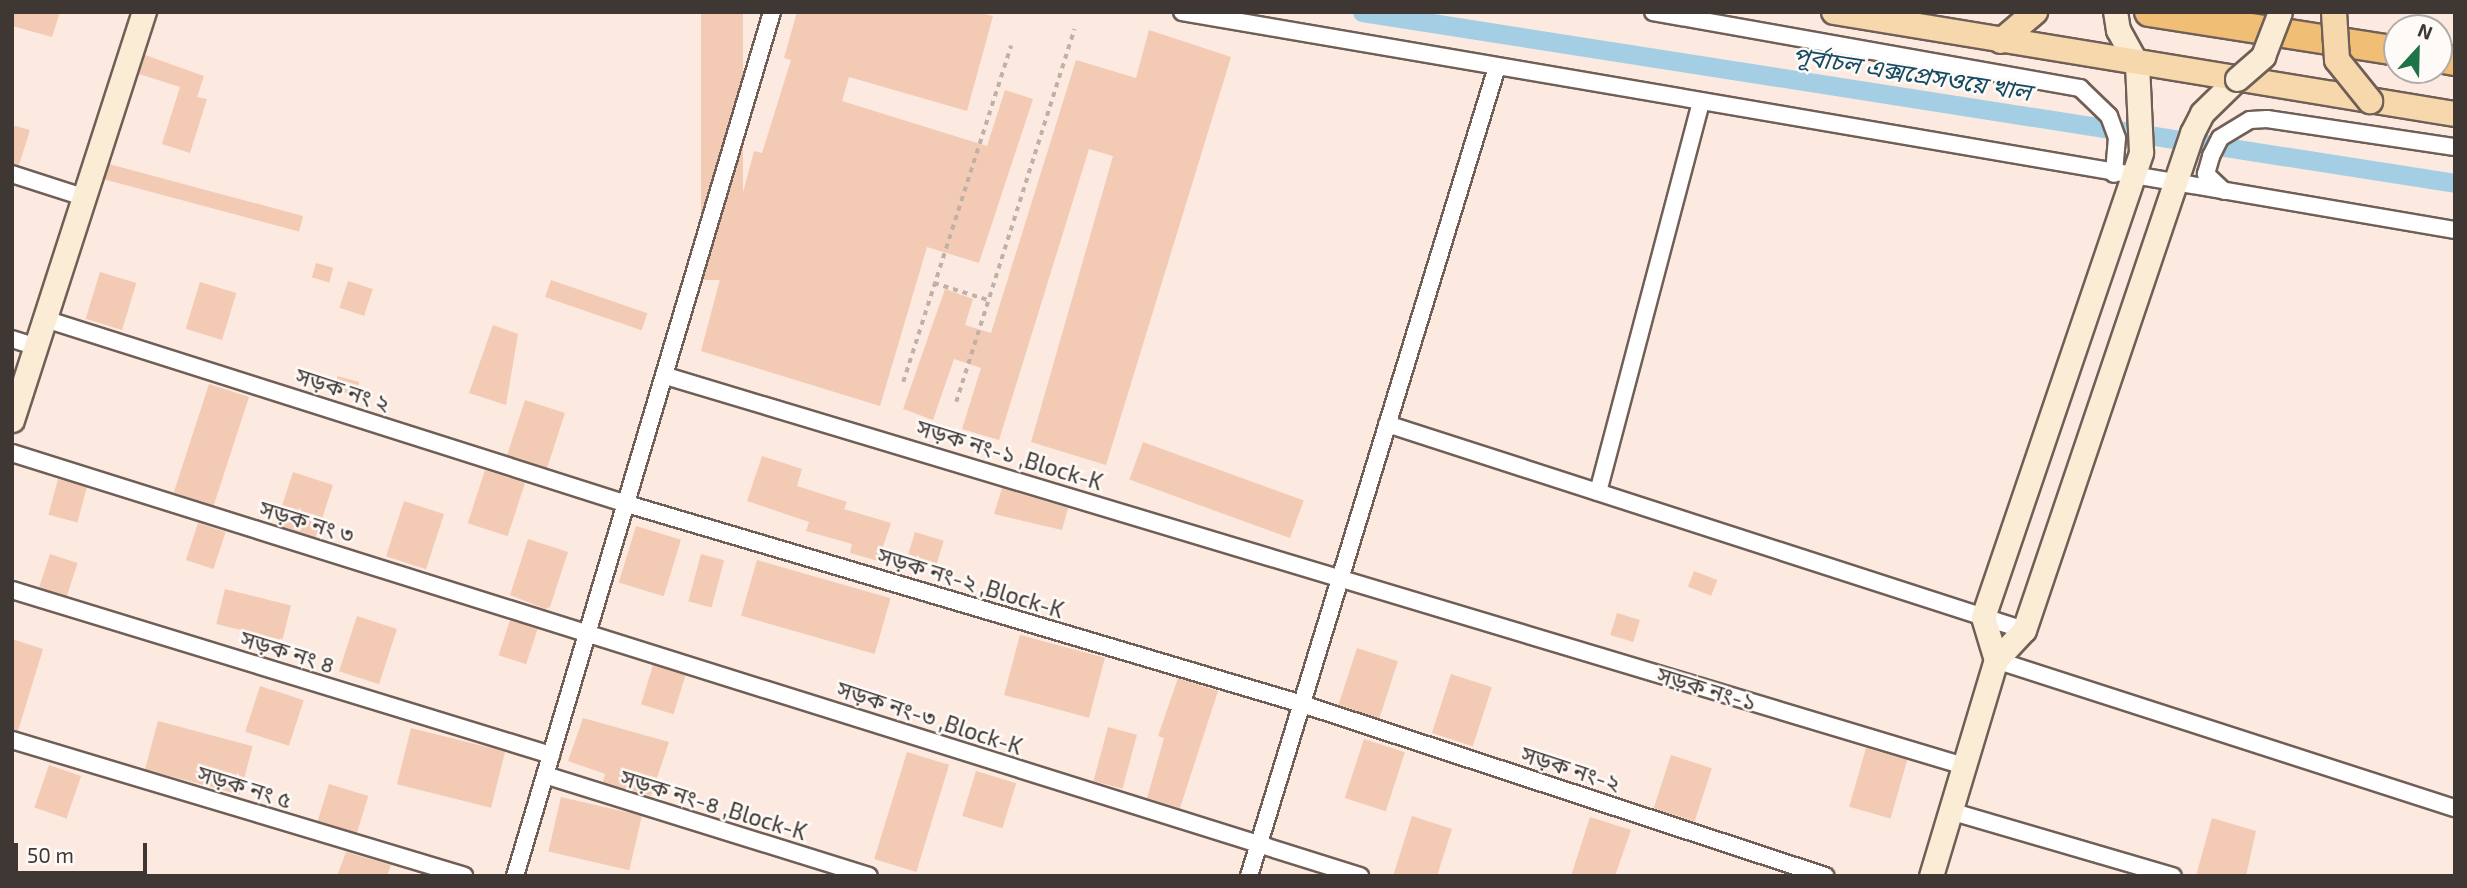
<!DOCTYPE html>
<html>
<head>
<meta charset="utf-8">
<style>
	body { margin:0 }
	#map { position:relative; width:2467px; height:888px; overflow:hidden; background:#fce9df; font-family:"Exo 2","Noto Sans Bengali",sans-serif }
	div>[style] { position:absolute }
	.canal>* { height:19px; margin:-9.5px; padding:0 9.5px; transform-origin:9.5px; border-radius:9.5px; background:#a3cee4 }
	.building>* { inset:0; background:#f3cbb5; transform-origin:0 0 }
	.path>* { height:3.5px; margin-top:-1.75px; transform-origin:0; background:repeating-linear-gradient(90deg,#bfb0a8 0 5px,transparent 0 10px) }
	.roads { filter:drop-shadow(2px 0 #705f56) drop-shadow(-2px 0 #705f56) drop-shadow(0 2px #705f56) drop-shadow(0 -2px #705f56) }
	.street>* { height:16px; margin:-8px; padding:0 8px; transform-origin:8px; border-radius:8px; background:#fff }
	.secondary>* { height:23px; margin:-11.5px; padding:0 11.5px; transform-origin:11.5px; border-radius:11.5px; background:#fbecd6 }
	.primary>* { height:24px; margin:-12px; padding:0 12px; transform-origin:12px; border-radius:12px; background:#f7d8ad }
	.highway>* { height:28px; margin:-14px; padding:0 14px; transform-origin:14px; border-radius:14px; background:#f1be76 }
	.bridges { filter:drop-shadow(2px 0 #705f56) drop-shadow(-2px 0 #705f56) drop-shadow(0 2px #705f56) drop-shadow(0 -2px #705f56) }
	.secondary-bridge>* { height:23px; margin:-11.5px; padding:0 11.5px; transform-origin:11.5px; border-radius:11.5px; background:#fbecd6 }
	.primary-bridge>* { height:24px; margin:-12px; padding:0 12px; transform-origin:12px; border-radius:12px; background:#f7d8ad }
	span { translate:-50% -50%; white-space:nowrap; text-align:center; line-height:1.15; -webkit-text-stroke:5px #fefaf8; paint-order:stroke }
	.street-label { font-size:23px; color:#3e3733 }
	.water-label { font-size:24px; color:#144b62; font-style:italic }
	.frame { position:absolute; inset:0; border:14px solid #3e3733; pointer-events:none }
	.north { position:absolute; left:2383px; top:14px; width:70px; height:70px; box-sizing:border-box; background:#fefaf8; border:2px solid #b1aca9; border-radius:50%; rotate:22deg; font-size:19px; font-weight:700; line-height:28px; text-align:center; color:#3e3733 }
	.north::after { content:''; display:block; margin:auto; width:24px; height:32px; background:#1e7446; clip-path:polygon(50% 0,100% 100%,50% 72%,0 100%) }
	.scale { position:absolute; left:14px; top:843px; width:133px; height:32px; box-sizing:border-box; border:4px solid #3e3733; border-top:0; padding-left:9px; font-size:21px; line-height:24px; white-space:nowrap; color:#3e3733; -webkit-text-stroke:5px #fefaf8; paint-order:stroke }
</style>
</head>
<body>
<div id="map">
	<div class="canal">
		<i style="left:1362px;top:12px;width:1106px;rotate:8.89deg"></i>
	</div>
	<div class="building">
		<i style="clip-path:polygon(12px 12px,60px 12px,52px 37px,12px 26px)"></i>
		<i style="left:701px;top:12px;width:42px;height:268px"></i>
		<i style="clip-path:polygon(797px 12px,977px 12px,993px 16px,967px 111px,849px 77px,842px 101px,987px 146px,1005px 90px,1033px 99px,979px 263px,927px 247px,880px 406px,701px 351px,754px 151px,762px 153px,791px 60px,784px 58px)"></i>
		<i style="clip-path:polygon(1149px 30px,1231px 57px,1106px 465px,1031px 442px,1113px 156px,1089px 149px,999px 440px,962px 429px,981px 368px,954px 359px,933px 420px,903px 409px,945px 289px,973px 299px,965px 325px,991px 333px,1076px 60px,1136px 78px)"></i>
		<i style="clip-path:polygon(145px 55px,204px 76px,197px 97px,207px 99px,190px 153px,162px 144px,180px 87px,139px 74px)"></i>
		<i style="clip-path:polygon(12px 125px,30px 130px,19px 165px,12px 164px)"></i>
		<i style="left:109px;top:164px;width:201px;height:16px;rotate:15deg"></i>
		<i style="left:316px;top:263px;width:18px;height:15px;rotate:16deg"></i>
		<i style="left:100px;top:272px;width:38px;height:49px;rotate:17deg"></i>
		<i style="left:551px;top:280px;width:102px;height:18px;rotate:19deg"></i>
		<i style="left:348px;top:281px;width:26px;height:28px;rotate:18deg"></i>
		<i style="left:200px;top:282px;width:38px;height:49px;rotate:17deg"></i>
		<i style="clip-path:polygon(493px 325px,518px 334px,506px 405px,469px 393px)"></i>
		<i style="left:337px;top:376px;width:23px;height:14px;rotate:15deg"></i>
		<i style="left:209px;top:384px;width:42px;height:114px;rotate:18deg"></i>
		<i style="left:525px;top:400px;width:42px;height:58px;rotate:18deg"></i>
		<i style="left:1143px;top:442px;width:171px;height:40px;rotate:20deg"></i>
		<i style="clip-path:polygon(762px 456px,802px 469px,797px 486px,847px 502px,844px 509px,891px 523px,878px 561px,850px 553px,852px 544px,806px 531px,809px 522px,747px 501px)"></i>
		<i style="left:485px;top:470px;width:42px;height:56px;rotate:18deg"></i>
		<i style="left:293px;top:472px;width:42px;height:56px;rotate:18deg"></i>
		<i style="left:58px;top:479px;width:30px;height:37px;rotate:15deg"></i>
		<i style="clip-path:polygon(1002px 488px,1068px 508px,1062px 530px,994px 514px)"></i>
		<i style="left:404px;top:501px;width:42px;height:58px;rotate:18deg"></i>
		<i style="left:198px;top:523px;width:29px;height:39px;rotate:18deg"></i>
		<i style="left:636px;top:526px;width:47px;height:59px;rotate:17deg"></i>
		<i style="left:915px;top:532px;width:30px;height:29px;rotate:17deg"></i>
		<i style="clip-path:polygon(528px 539px,568px 552px,550px 607px,545px 609px,510px 595px)"></i>
		<i style="left:50px;top:554px;width:29px;height:35px;rotate:18deg"></i>
		<i style="left:701px;top:554px;width:24px;height:49px;rotate:15deg"></i>
		<i style="left:757px;top:560px;width:139px;height:58px;rotate:16deg"></i>
		<i style="left:1694px;top:571px;width:25px;height:17px;rotate:21deg"></i>
		<i style="left:225px;top:589px;width:68px;height:36px;rotate:14deg"></i>
		<i style="left:1617px;top:613px;width:24px;height:23px;rotate:17deg"></i>
		<i style="left:357px;top:616px;width:42px;height:58px;rotate:18deg"></i>
		<i style="left:510px;top:620px;width:29px;height:37px;rotate:18deg"></i>
		<i style="left:1020px;top:635px;width:88px;height:62px;rotate:15deg"></i>
		<i style="clip-path:polygon(12px 639px,43px 649px,18px 731px,12px 730px)"></i>
		<i style="left:1357px;top:648px;width:43px;height:60px;rotate:18deg"></i>
		<i style="left:653px;top:665px;width:34px;height:41px;rotate:17deg"></i>
		<i style="left:1451px;top:674px;width:43px;height:62px;rotate:18deg"></i>
		<i style="clip-path:polygon(1178px 678px,1218px 691px,1180px 808px,1147px 798px,1164px 738px,1158px 736px)"></i>
		<i style="left:260px;top:686px;width:46px;height:48px;rotate:18deg"></i>
		<i style="clip-path:polygon(583px 718px,669px 742px,651px 796px,603px 782px,605px 774px,568px 761px)"></i>
		<i style="left:158px;top:721px;width:98px;height:50px;rotate:15deg"></i>
		<i style="left:1108px;top:727px;width:30px;height:56px;rotate:15deg"></i>
		<i style="left:411px;top:728px;width:97px;height:58px;rotate:14deg"></i>
		<i style="left:1364px;top:739px;width:43px;height:62px;rotate:18deg"></i>
		<i style="left:1866px;top:748px;width:43px;height:61px;rotate:16deg"></i>
		<i style="left:907px;top:752px;width:44px;height:112px;rotate:17deg"></i>
		<i style="left:1671px;top:755px;width:43px;height:56px;rotate:18deg"></i>
		<i style="left:49px;top:765px;width:34px;height:45px;rotate:19deg"></i>
		<i style="left:976px;top:771px;width:42px;height:47px;rotate:17deg"></i>
		<i style="left:329px;top:784px;width:41px;height:39px;rotate:17deg"></i>
		<i style="left:561px;top:797px;width:83px;height:56px;rotate:13deg"></i>
		<i style="clip-path:polygon(1412px 816px,1452px 829px,1437px 876px,1393px 876px)"></i>
		<i style="clip-path:polygon(1590px 817px,1631px 830px,1615px 876px,1571px 876px)"></i>
		<i style="clip-path:polygon(2212px 818px,2256px 831px,2246px 876px,2196px 876px)"></i>
		<i style="clip-path:polygon(346px 852px,391px 865px,387px 876px,337px 876px)"></i>
	</div>
	<div class="path">
		<i style="left:934px;top:283px;width:57px;rotate:17.5deg"></i>
		<i style="left:903px;top:382px;width:353px;rotate:-72.2deg"></i>
		<i style="left:956px;top:402px;width:391px;rotate:-72.4deg"></i>
	</div>
	<div class="roads">
		<div class="street">
			<i style="left:1182px;top:12px;width:1292px;rotate:9.72deg"></i>
			<i style="left:1653px;top:12px;width:434px;rotate:10.1deg"></i>
			<i style="left:2080px;top:88px;width:40px;rotate:44deg"></i>
			<i style="left:2109px;top:116px;width:23px;rotate:70deg"></i>
			<i style="left:2117px;top:138px;width:36px;rotate:95deg"></i>
			<i style="left:12px;top:174px;width:75px;rotate:17.9deg"></i>
			<i style="left:2224px;top:191px;width:25px;rotate:-137deg"></i>
			<i style="left:2206px;top:174px;width:19px;rotate:-74deg"></i>
			<i style="left:2211px;top:156px;width:20px;rotate:-63deg"></i>
			<i style="left:2220px;top:138px;width:35px;rotate:-31deg"></i>
			<i style="left:2250px;top:120px;width:17px;rotate:-3deg"></i>
			<i style="left:2267px;top:119px;width:190px;rotate:8.5deg"></i>
			<i style="left:45px;top:319px;width:611px;rotate:17.63deg"></i>
			<i style="left:627px;top:504px;width:704px;rotate:16.5deg"></i>
			<i style="left:1302px;top:704px;width:551px;rotate:18.2deg"></i>
			<i style="left:12px;top:339px;width:25px;rotate:18deg"></i>
			<i style="left:666px;top:376px;width:1355px;rotate:16.72deg"></i>
			<i style="left:1387px;top:424px;width:669px;rotate:17.92deg"></i>
			<i style="left:12px;top:453px;width:1413px;rotate:17.42deg"></i>
			<i style="left:1598px;top:492px;width:403px;rotate:-75.2deg"></i>
			<i style="left:12px;top:590px;width:564px;rotate:17.02deg"></i>
			<i style="left:1996px;top:660px;width:482px;rotate:17.9deg"></i>
			<i style="left:12px;top:740px;width:472px;rotate:16.7deg"></i>
			<i style="left:545px;top:775px;width:339px;rotate:17.3deg"></i>
			<i style="left:1950px;top:811px;width:232px;rotate:16.3deg"></i>
			<i style="left:515px;top:876px;width:901px;rotate:-73.43deg"></i>
			<i style="left:1249px;top:876px;width:846px;rotate:-72.96deg"></i>
		</div>
		<div class="secondary">
			<i style="left:12px;top:420px;width:429px;rotate:-72.1deg"></i>
			<i style="left:1996px;top:660px;width:45px;rotate:-106.8deg"></i>
			<i style="left:1983px;top:617px;width:491px;rotate:-71.2deg"></i>
			<i style="left:2141px;top:152px;width:88px;rotate:-92.6deg"></i>
			<i style="left:2137px;top:64px;width:39px;rotate:-119deg"></i>
			<i style="left:2118px;top:30px;width:18px;rotate:-99deg"></i>
			<i style="left:1931px;top:876px;width:226px;rotate:-73.3deg"></i>
			<i style="left:1996px;top:660px;width:41px;rotate:-47deg"></i>
			<i style="left:2024px;top:630px;width:525px;rotate:-71.32deg"></i>
			<i style="left:2192px;top:133px;width:22px;rotate:-63deg"></i>
			<i style="left:2202px;top:113px;width:49px;rotate:-44.2deg"></i>
		</div>
		<div class="primary">
			<i style="left:1834px;top:12px;width:629px;rotate:9.33deg"></i>
			<i style="left:2001px;top:41px;width:45px;rotate:-40.5deg"></i>
		</div>
		<div class="highway">
			<i style="left:2149px;top:12px;width:251px;rotate:8.9deg"></i>
			<i style="left:2439px;top:58px;width:16px;rotate:11deg"></i>
		</div>
	</div>
	<div class="bridges">
		<div class="secondary-bridge">
			<i style="left:2237px;top:79px;width:35px;rotate:-41deg"></i>
			<i style="left:2263px;top:56px;width:47px;rotate:-68.9deg"></i>
		</div>
		<div class="primary-bridge">
			<i style="left:2334px;top:12px;width:48px;rotate:86.4deg"></i>
			<i style="left:2337px;top:60px;width:53px;rotate:51.2deg"></i>
		</div>
	</div>
	<div class="street-label">
		<span style="left:343px;top:389px;rotate:18deg">সড়ক নং ২</span>
		<span style="left:1010px;top:454px;rotate:17deg">সড়ক নং-১ ,Block-K</span>
		<span style="left:307px;top:521px;rotate:17deg">সড়ক নং ৩</span>
		<span style="left:971px;top:582px;rotate:17deg">সড়ক নং-২ ,Block-K</span>
		<span style="left:288px;top:651px;rotate:17deg">সড়ক নং ৪</span>
		<span style="left:1707px;top:688px;rotate:17deg">সড়ক নং-১</span>
		<span style="left:930px;top:717px;rotate:18deg">সড়ক নং-৩ ,Block-K</span>
		<span style="left:1571px;top:768px;rotate:18deg">সড়ক নং-২</span>
		<span style="left:245px;top:786px;rotate:17deg">সড়ক নং ৫</span>
		<span style="left:714px;top:804px;rotate:17deg">সড়ক নং-৪ ,Block-K</span>
	</div>
	<div class="water-label">
		<span style="left:1912px;top:73px;rotate:9deg">পূর্বাচল এক্সপ্রেসওয়ে খাল</span>
	</div>
	<div class="frame"></div>
	<div class="north">N</div>
	<div class="scale">50 m</div>
</div>
</body>
</html>
